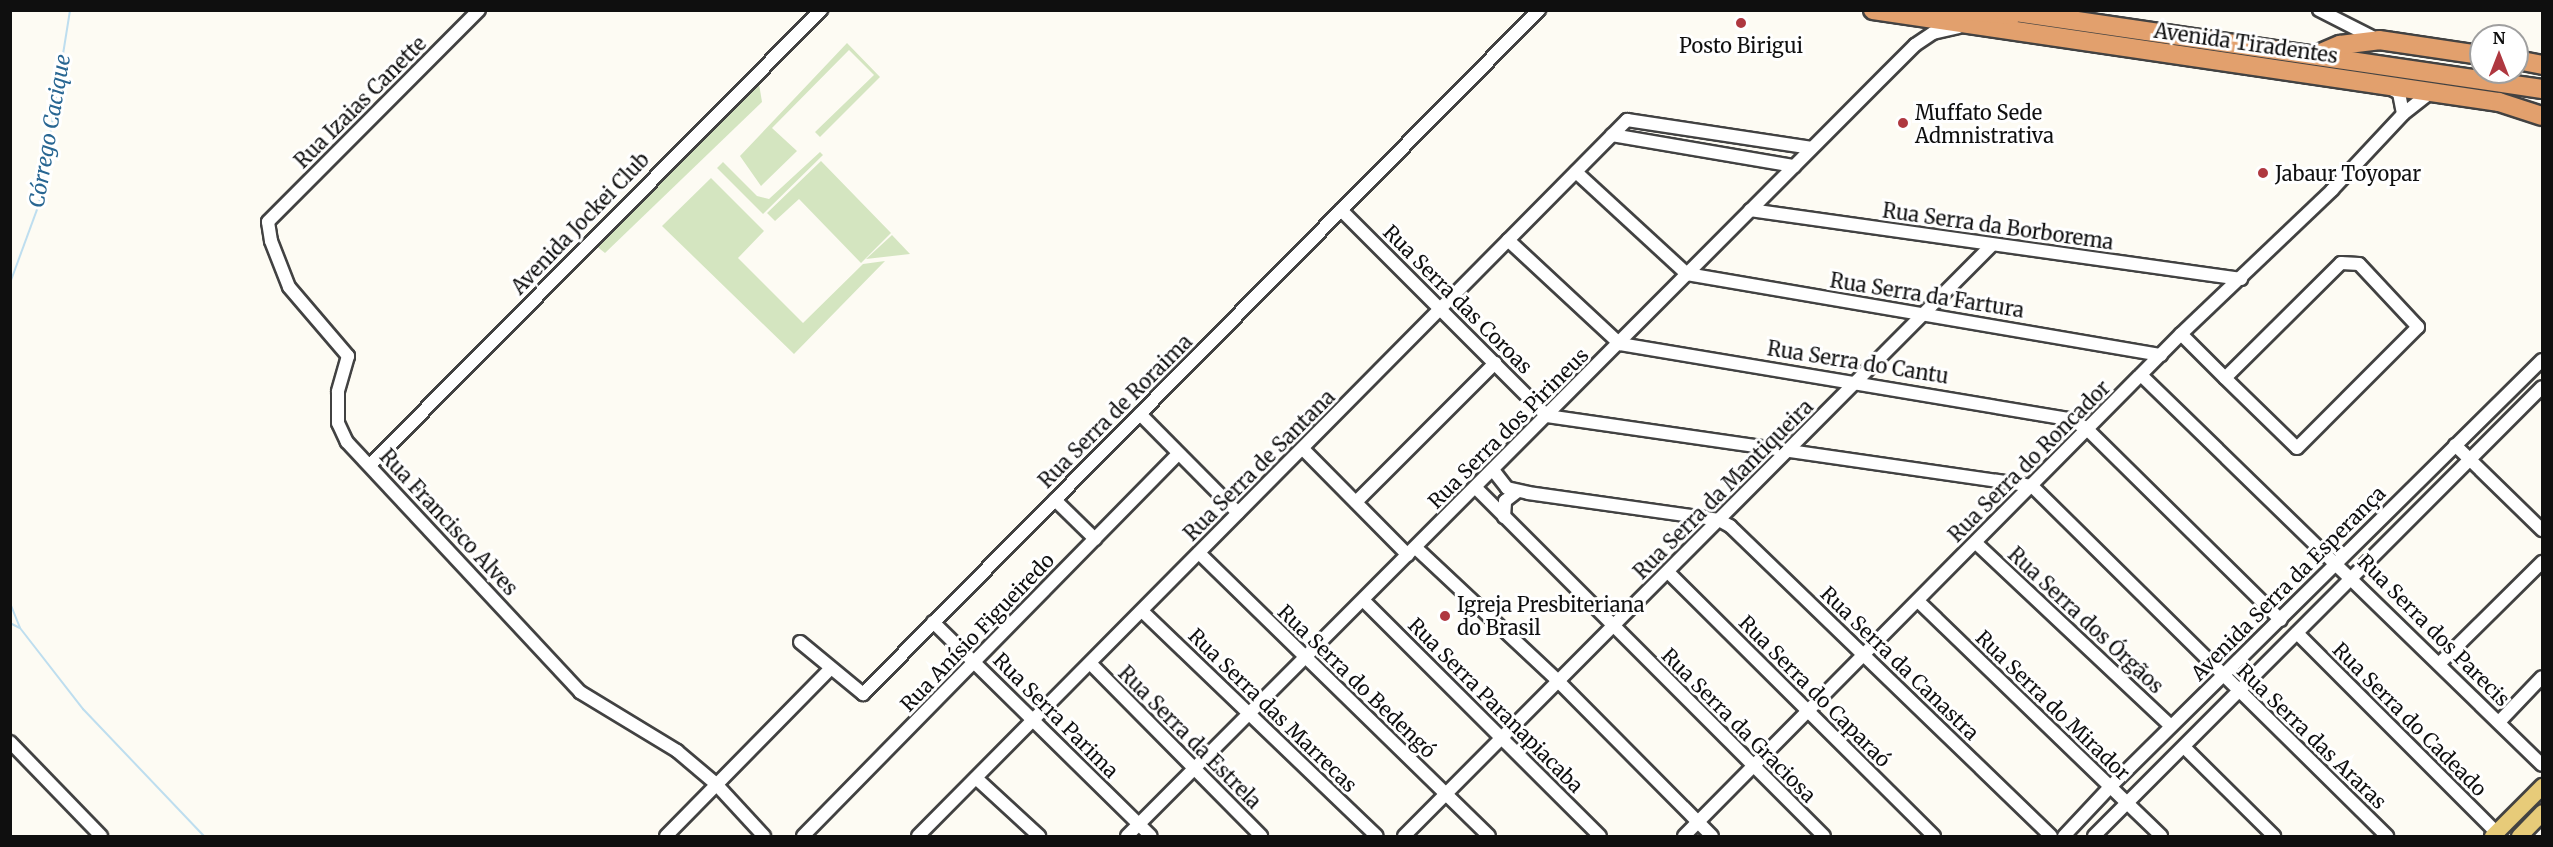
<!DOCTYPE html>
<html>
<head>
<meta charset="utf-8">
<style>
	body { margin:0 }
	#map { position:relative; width:2553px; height:847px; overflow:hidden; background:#fdfbf3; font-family:Merriweather,serif }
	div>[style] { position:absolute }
	.green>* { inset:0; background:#d4e5c0 }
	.stream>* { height:2px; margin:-1px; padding:0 1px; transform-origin:1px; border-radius:1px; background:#bedeef }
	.roads { filter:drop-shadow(2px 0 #424242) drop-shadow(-2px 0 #424242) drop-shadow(0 2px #424242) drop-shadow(0 -2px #424242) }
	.minor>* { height:12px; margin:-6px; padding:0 6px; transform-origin:6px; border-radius:6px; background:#fff }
	.major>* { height:15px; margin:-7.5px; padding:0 7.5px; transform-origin:7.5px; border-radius:7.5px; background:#e7cb79 }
	.highway>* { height:18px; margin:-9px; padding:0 9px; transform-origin:9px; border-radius:9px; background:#e2a06d }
	.dots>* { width:16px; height:16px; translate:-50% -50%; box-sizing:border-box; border:3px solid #fff; border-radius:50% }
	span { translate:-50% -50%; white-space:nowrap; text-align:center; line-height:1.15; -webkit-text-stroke:6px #fff; paint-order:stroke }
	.street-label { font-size:20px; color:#0f0f0f }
	.poi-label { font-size:20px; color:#0f0f0f }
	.left { translate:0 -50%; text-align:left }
	.water-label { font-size:21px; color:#286692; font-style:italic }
	.frame { position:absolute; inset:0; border:12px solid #0f0f0f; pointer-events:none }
	.north { position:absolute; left:2469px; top:24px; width:60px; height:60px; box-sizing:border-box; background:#fff; border:2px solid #9f9f9f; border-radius:50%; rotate:0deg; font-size:16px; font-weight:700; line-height:24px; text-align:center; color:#0f0f0f }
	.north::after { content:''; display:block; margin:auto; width:21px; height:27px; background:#af3840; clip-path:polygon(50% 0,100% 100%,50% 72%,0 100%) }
</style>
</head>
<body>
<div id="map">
	<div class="green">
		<i style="clip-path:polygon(847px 43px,880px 77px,820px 137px,815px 132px,874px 75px,849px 50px,772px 128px,797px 151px,761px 186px,740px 156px)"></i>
		<i style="clip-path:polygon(758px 78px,762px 102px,605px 253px,595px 245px)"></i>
		<i style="clip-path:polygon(820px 152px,823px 155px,763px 214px,717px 168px,723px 162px,757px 196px,769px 199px)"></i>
		<i style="clip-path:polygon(821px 161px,891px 233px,861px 263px,799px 199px,775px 221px,767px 213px)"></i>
		<i style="clip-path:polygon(711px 178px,764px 231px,738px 258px,803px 323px,863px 264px,885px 261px,794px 354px,662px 226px)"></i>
		<i style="clip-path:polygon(892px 235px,910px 254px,866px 259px)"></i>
	</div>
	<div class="stream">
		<i style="left:10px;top:283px;width:84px;rotate:-69.8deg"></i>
		<i style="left:39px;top:204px;width:196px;rotate:-80.9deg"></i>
		<i style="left:10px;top:603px;width:27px;rotate:68deg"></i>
		<i style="left:10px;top:623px;width:11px;rotate:27deg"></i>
		<i style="left:20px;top:628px;width:103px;rotate:52.1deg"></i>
		<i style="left:83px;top:709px;width:175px;rotate:46.4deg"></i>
	</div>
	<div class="roads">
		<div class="minor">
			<i style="left:479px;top:10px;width:299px;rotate:134.9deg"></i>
			<i style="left:268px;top:222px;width:19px;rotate:81deg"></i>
			<i style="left:271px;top:241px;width:49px;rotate:68.6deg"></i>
			<i style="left:289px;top:287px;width:91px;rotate:49.5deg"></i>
			<i style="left:348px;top:356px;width:37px;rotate:106deg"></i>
			<i style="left:338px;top:392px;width:31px;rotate:90deg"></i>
			<i style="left:338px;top:423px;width:21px;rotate:65deg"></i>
			<i style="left:347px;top:442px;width:342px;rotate:47deg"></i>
			<i style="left:580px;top:692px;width:114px;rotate:31.3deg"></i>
			<i style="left:677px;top:751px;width:51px;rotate:40.2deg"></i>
			<i style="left:716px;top:784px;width:71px;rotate:47.3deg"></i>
			<i style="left:2319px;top:10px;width:66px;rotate:27deg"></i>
			<i style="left:2388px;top:87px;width:13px;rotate:29deg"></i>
			<i style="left:2399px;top:93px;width:21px;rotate:79deg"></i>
			<i style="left:1612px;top:135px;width:185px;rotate:9.7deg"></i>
			<i style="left:1576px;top:172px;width:151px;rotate:42.6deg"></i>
			<i style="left:1687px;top:274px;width:481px;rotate:9.7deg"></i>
			<i style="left:1341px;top:210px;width:291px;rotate:45deg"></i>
			<i style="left:1547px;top:416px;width:490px;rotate:8.2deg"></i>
			<i style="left:2032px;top:486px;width:499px;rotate:44.6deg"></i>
			<i style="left:1750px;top:210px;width:496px;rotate:8deg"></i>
			<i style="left:1508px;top:240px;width:153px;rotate:42.9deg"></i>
			<i style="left:2181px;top:334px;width:62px;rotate:45deg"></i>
			<i style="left:2225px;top:378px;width:100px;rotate:44.2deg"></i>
			<i style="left:2297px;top:448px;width:171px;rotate:-45deg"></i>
			<i style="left:2418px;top:327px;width:86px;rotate:-133.1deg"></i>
			<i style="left:2359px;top:264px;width:18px;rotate:-177deg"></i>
			<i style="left:2341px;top:263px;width:163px;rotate:135.2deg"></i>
			<i style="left:1620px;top:344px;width:456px;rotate:9.5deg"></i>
			<i style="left:2070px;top:419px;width:20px;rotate:30deg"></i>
			<i style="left:2087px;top:429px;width:272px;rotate:44.6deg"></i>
			<i style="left:2141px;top:375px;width:559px;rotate:44.2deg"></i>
			<i style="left:1140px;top:414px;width:139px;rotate:45.3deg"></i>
			<i style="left:2455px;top:445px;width:122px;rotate:44.3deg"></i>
			<i style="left:1303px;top:449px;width:149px;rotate:45.3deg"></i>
			<i style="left:370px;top:465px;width:641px;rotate:-45.25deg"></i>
			<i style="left:1493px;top:470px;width:23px;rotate:52deg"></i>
			<i style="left:1507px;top:488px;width:22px;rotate:13deg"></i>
			<i style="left:1528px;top:493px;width:193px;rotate:8deg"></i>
			<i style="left:1719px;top:520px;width:13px;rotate:29deg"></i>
			<i style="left:1730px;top:526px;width:446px;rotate:44deg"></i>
			<i style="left:1476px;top:488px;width:492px;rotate:45deg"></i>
			<i style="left:1055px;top:500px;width:56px;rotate:44.3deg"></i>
			<i style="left:1356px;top:502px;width:197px;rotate:-45deg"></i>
			<i style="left:1504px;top:517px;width:16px;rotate:-86deg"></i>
			<i style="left:1505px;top:501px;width:16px;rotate:-38deg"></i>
			<i style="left:1976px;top:543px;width:267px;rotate:43.2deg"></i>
			<i style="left:1416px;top:548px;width:196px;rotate:43.1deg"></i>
			<i style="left:1559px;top:682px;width:217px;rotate:45.2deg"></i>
			<i style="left:1199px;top:553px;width:405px;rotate:44.3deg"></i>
			<i style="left:1668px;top:572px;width:375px;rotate:44.8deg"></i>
			<i style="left:1364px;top:601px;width:333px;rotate:44.9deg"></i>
			<i style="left:1918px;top:601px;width:338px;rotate:44deg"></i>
			<i style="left:1142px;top:611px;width:325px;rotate:43.8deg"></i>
			<i style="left:933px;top:622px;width:305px;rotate:44.5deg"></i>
			<i style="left:2297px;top:633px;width:281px;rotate:45deg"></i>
			<i style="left:800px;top:642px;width:82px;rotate:39.5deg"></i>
			<i style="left:863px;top:694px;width:962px;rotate:-45.34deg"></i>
			<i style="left:2440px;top:663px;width:144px;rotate:-44.7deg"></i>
			<i style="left:1091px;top:664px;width:242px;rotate:45.3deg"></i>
			<i style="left:2499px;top:722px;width:62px;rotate:-46.3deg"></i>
			<i style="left:10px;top:742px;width:131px;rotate:45.9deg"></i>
			<i style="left:2184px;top:747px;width:127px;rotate:44.7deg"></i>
			<i style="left:976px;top:778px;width:86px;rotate:42.6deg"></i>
			<i style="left:666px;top:836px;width:234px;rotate:-45.5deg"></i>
			<i style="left:803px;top:836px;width:535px;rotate:-45.53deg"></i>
			<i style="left:918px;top:836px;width:1008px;rotate:-45.28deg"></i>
			<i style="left:1627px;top:120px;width:187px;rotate:8.6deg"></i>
			<i style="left:1127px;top:836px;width:1117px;rotate:-45.11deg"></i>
			<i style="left:1915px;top:45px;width:22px;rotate:-34deg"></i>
			<i style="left:1933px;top:33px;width:26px;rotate:-13deg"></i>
			<i style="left:1404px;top:836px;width:834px;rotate:-45.15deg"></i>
			<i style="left:1684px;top:836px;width:706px;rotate:-45.29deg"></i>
			<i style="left:2181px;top:334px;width:209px;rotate:-43.6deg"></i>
			<i style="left:2332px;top:190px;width:104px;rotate:-46.9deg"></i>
			<i style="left:2403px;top:114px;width:36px;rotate:-38deg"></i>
			<i style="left:2064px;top:836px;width:69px;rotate:-46.8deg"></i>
			<i style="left:2111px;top:786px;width:606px;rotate:-44.67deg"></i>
			<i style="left:2094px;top:836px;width:634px;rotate:-45.06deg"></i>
		</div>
		<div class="major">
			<i style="left:2492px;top:836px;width:71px;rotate:-45deg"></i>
			<i style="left:2519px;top:836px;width:33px;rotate:-46deg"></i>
		</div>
		<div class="highway">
			<i style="left:1873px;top:10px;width:633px;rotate:8.36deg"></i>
			<i style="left:2499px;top:102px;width:45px;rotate:18deg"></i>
			<i style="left:1956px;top:10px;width:56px;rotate:5.1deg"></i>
			<i style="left:2002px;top:10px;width:546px;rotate:8.32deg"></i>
			<i style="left:2316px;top:55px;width:26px;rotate:-23deg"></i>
			<i style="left:2340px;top:45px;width:39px;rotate:-7deg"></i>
			<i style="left:2379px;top:40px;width:103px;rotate:8.4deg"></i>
			<i style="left:2517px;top:60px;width:25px;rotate:11deg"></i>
		</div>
	</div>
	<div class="dots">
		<i style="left:1741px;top:23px;background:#af3840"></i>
		<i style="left:1903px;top:123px;background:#af3840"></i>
		<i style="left:2263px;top:173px;background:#af3840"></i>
		<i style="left:1445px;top:616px;background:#af3840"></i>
	</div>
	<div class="street-label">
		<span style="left:2246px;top:43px;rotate:8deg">Avenida Tiradentes</span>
		<span style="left:360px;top:102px;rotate:-45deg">Rua Izaias Canette</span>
		<span style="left:580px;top:223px;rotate:-46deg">Avenida Jockei Club</span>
		<span style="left:1998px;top:226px;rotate:8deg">Rua Serra da Borborema</span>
		<span style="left:1927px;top:295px;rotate:9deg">Rua Serra da Fartura</span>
		<span style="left:1458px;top:299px;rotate:45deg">Rua Serra das Coroas</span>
		<span style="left:1858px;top:362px;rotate:9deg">Rua Serra do Cantu</span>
		<span style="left:1115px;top:411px;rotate:-45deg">Rua Serra de Roraima</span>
		<span style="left:1508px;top:428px;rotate:-45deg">Rua Serra dos Pirineus</span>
		<span style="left:2029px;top:461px;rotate:-45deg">Rua Serra do Roncador</span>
		<span style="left:1259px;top:465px;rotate:-45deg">Rua Serra de Santana</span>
		<span style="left:1723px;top:489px;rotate:-45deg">Rua Serra da Mantiqueira</span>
		<span style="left:449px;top:522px;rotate:47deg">Rua Francisco Alves</span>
		<span style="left:2288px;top:583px;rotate:-45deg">Avenida Serra da Esperança</span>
		<span style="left:2086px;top:620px;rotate:43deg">Rua Serra dos Órgãos</span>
		<span style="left:2434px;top:630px;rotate:45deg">Rua Serra dos Parecis</span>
		<span style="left:977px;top:632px;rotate:-46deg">Rua Anísio Figueiredo</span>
		<span style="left:1900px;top:663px;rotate:44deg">Rua Serra da Canastra</span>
		<span style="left:1357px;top:681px;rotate:44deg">Rua Serra do Bedengó</span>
		<span style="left:1815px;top:691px;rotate:45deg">Rua Serra do Caparaó</span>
		<span style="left:1496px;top:705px;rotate:45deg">Rua Serra Paranapiacaba</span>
		<span style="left:2053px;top:705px;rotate:44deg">Rua Serra do Mirador</span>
		<span style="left:1273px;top:710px;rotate:44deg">Rua Serra das Marrecas</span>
		<span style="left:1056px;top:715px;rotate:45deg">Rua Serra Parima</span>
		<span style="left:2410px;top:719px;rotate:45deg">Rua Serra do Cadeado</span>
		<span style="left:1739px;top:725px;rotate:45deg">Rua Serra da Graciosa</span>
		<span style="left:2312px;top:736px;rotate:44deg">Rua Serra das Araras</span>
		<span style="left:1190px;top:737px;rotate:45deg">Rua Serra da Estrela</span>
	</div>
	<div class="poi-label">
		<span style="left:1741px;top:45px">Posto Birigui</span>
		<span class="left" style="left:1915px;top:124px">Muffato Sede<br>Admnistrativa</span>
		<span class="left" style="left:2275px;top:173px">Jabaur Toyopar</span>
		<span class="left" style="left:1457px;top:616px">Igreja Presbiteriana<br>do Brasil</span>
	</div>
	<div class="water-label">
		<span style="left:50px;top:131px;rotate:-80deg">Córrego Cacique</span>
	</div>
	<div class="frame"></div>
	<div class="north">N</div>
</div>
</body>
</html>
